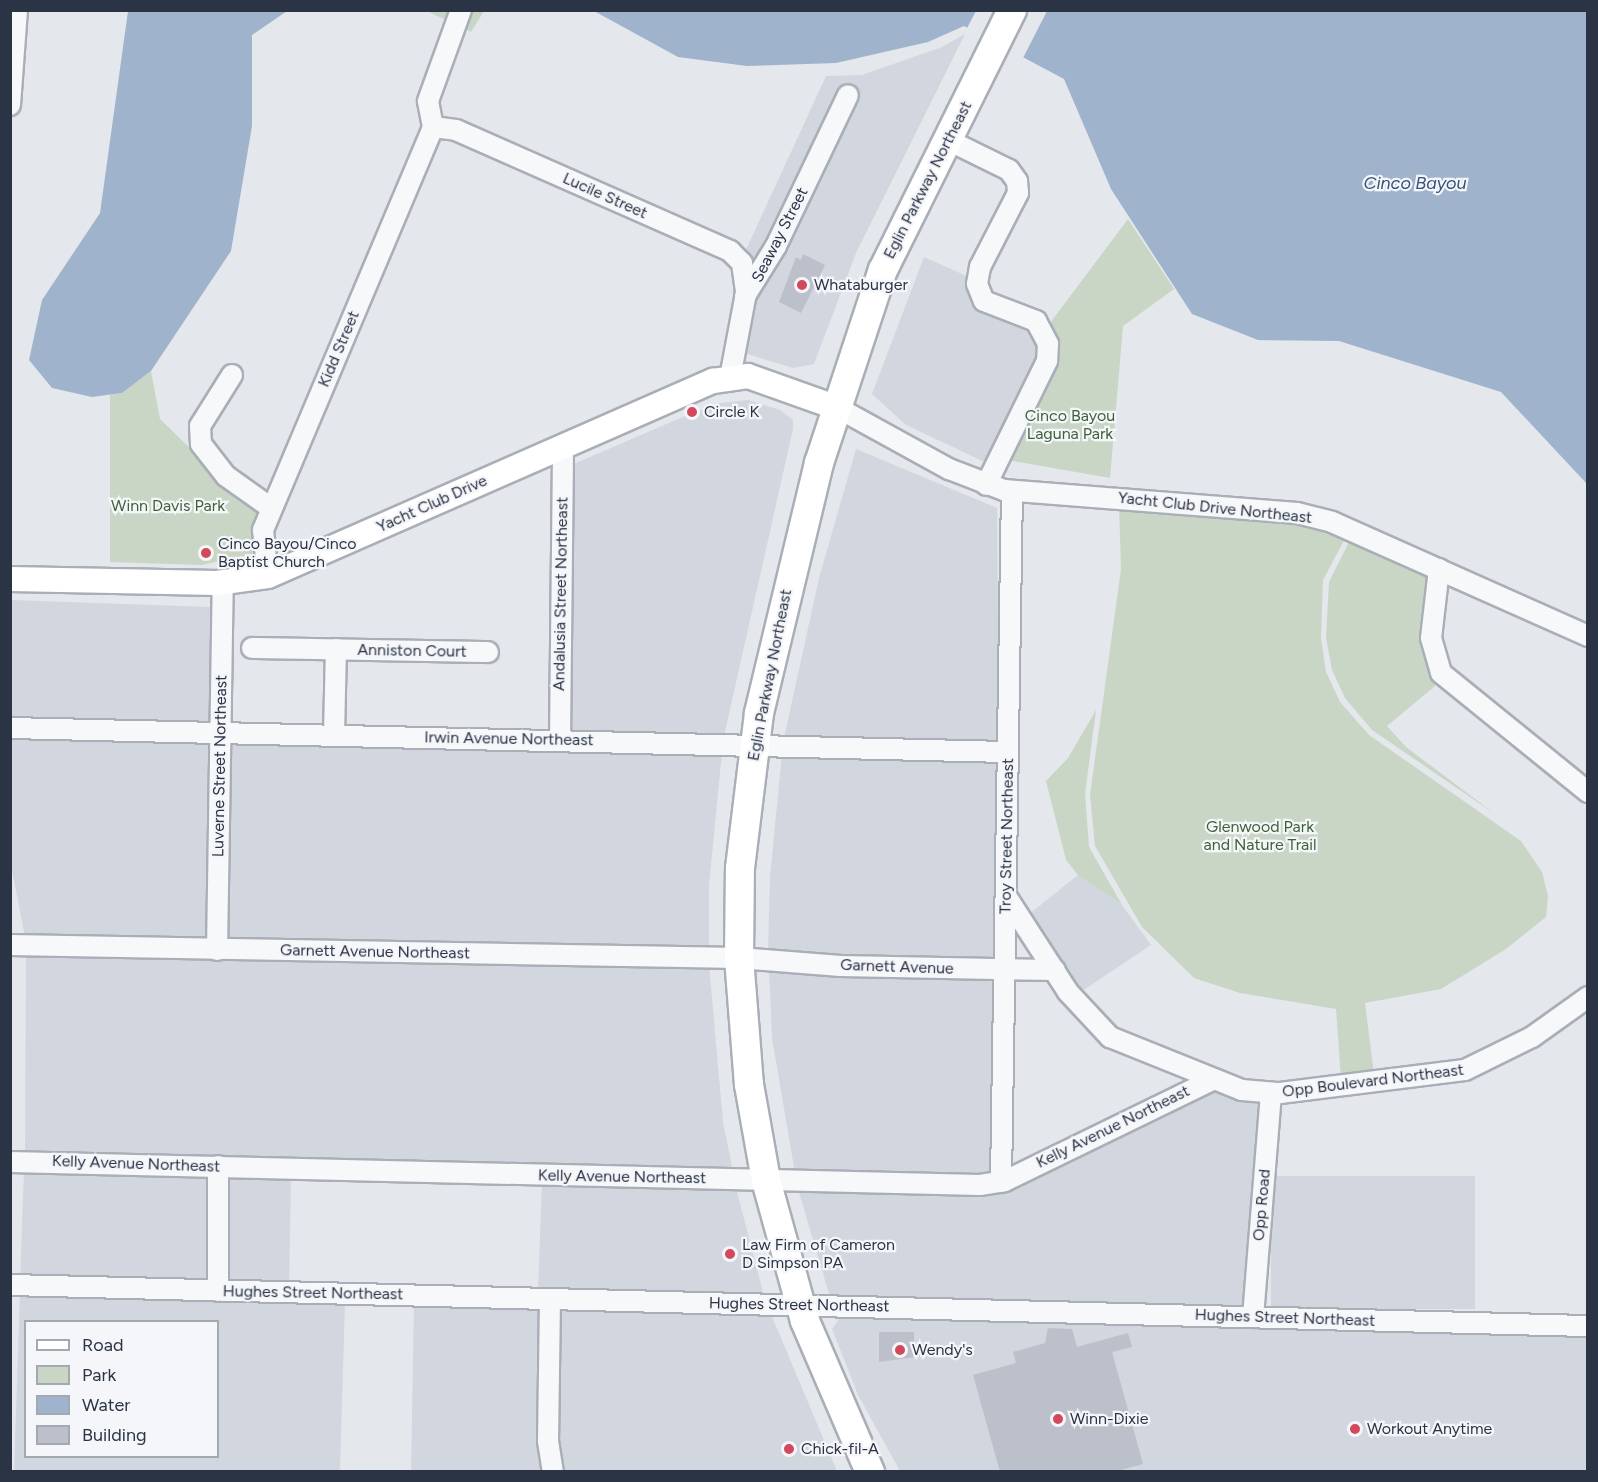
<!DOCTYPE html>
<html>
<head>
<meta charset="utf-8">
<style>
	body { margin:0 }
	#map { position:relative; width:1598px; height:1482px; overflow:hidden; background:#e4e7ec; font-family:Figtree,sans-serif }
	div>[style] { position:absolute }
	.built>* { inset:0; background:#d2d6de; transform-origin:0 0 }
	.green>* { inset:0; background:#c9d6c5 }
	.water>* { inset:0; background:#9fb4cc }
	.pier>* { inset:0; background:#e4e7ec }
	.building>* { inset:0; background:#bbc0ca }
	.roads { filter:drop-shadow(2px 0 #a9aeb7) drop-shadow(-2px 0 #a9aeb7) drop-shadow(0 2px #a9aeb7) drop-shadow(0 -2px #a9aeb7) }
	.minor>* { height:20px; margin:-10px; padding:0 10px; transform-origin:10px; border-radius:10px; background:#f7f8fa }
	.major>* { height:24px; margin:-12px; padding:0 12px; transform-origin:12px; border-radius:12px; background:#fff }
	.highway>* { height:28px; margin:-14px; padding:0 14px; transform-origin:14px; border-radius:14px; background:#fff }
	.dots>* { width:16px; height:16px; translate:-50% -50%; box-sizing:border-box; border:3px solid #f4f6f9; border-radius:50% }
	span { translate:-50% -50%; white-space:nowrap; text-align:center; line-height:1.15; -webkit-text-stroke:4.5px #f4f6f9; paint-order:stroke }
	.street-label { font-size:16px; color:#2b3445 }
	.poi-label { font-size:16px; color:#2b3445 }
	.left { translate:0 -50%; text-align:left }
	.park-label { font-size:16px; color:#3f6138 }
	.water-label { font-size:18px; color:#34527a; font-style:italic }
	.frame { position:absolute; inset:0; border:12px solid #2b3445; pointer-events:none }
	.legend { position:absolute; left:24px; top:1320px; width:195px; height:138px; box-sizing:border-box; background:#f4f6f9; border:2px solid #a4a8b1; margin:0; padding:8px 10px; list-style:none; font-size:18px; color:#2b3445 }
	.legend li { display:flex; align-items:center; gap:12px; height:30px }
	.legend b { width:30px; border:2px solid #a4a8b1 }
</style>
</head>
<body>
<div id="map">
	<div class="built">
		<i style="clip-path:polygon(965px 34px,856px 253px,814px 364px,793px 368px,741px 352px,750px 303px,782px 250px,857px 92px,845px 85px,752px 274px,744px 254px,826px 76px,862px 75px,942px 47px)"></i>
		<i style="clip-path:polygon(924px 257px,971px 278px,981px 308px,1032px 328px,1041px 346px,1040px 358px,989px 464px,906px 425px,872px 394px)"></i>
		<i style="clip-path:polygon(748px 400px,780px 410px,793px 420px,793px 429px,724px 736px,567px 733px,569px 466px,685px 416px,721px 403px)"></i>
		<i style="clip-path:polygon(856px 449px,997px 508px,999px 744px,784px 738px,819px 578px)"></i>
		<i style="left:11px;top:600px;width:205px;height:120px;rotate:2deg"></i>
		<i style="clip-path:polygon(10px 736px,214px 740px,210px 942px,25px 937px,11px 865px)"></i>
		<i style="clip-path:polygon(227px 740px,722px 752px,709px 885px,709px 950px,224px 942px)"></i>
		<i style="clip-path:polygon(782px 754px,1000px 760px,998px 962px,768px 952px,770px 877px)"></i>
		<i style="clip-path:polygon(1078px 875px,1122px 905px,1151px 945px,1079px 993px,1028px 915px)"></i>
		<i style="clip-path:polygon(26px 953px,709px 965px,723px 1122px,733px 1172px,25px 1154px)"></i>
		<i style="clip-path:polygon(769px 968px,998px 977px,995px 1175px,795px 1173px,772px 1038px)"></i>
		<i style="clip-path:polygon(1210px 1089px,1264px 1100px,1247px 1309px,830px 1297px,798px 1189px,1008px 1190px)"></i>
		<i style="left:24px;top:1169px;width:188px;height:109px;rotate:2deg"></i>
		<i style="left:225px;top:1175px;width:66px;height:108px;rotate:1deg"></i>
		<i style="left:1271px;top:1176px;width:204px;height:133px"></i>
		<i style="clip-path:polygon(542px 1183px,736px 1188px,764px 1296px,538px 1291px)"></i>
		<i style="clip-path:polygon(evenodd,20px 1293px,345px 1302px,340px 1471px,14px 1472px,20px 1293px,26px 1322px,218px 1322px,218px 1456px,26px 1456px,26px 1322px)"></i>
		<i style="left:414px;top:1303px;width:129px;height:169px;rotate:1deg"></i>
		<i style="clip-path:polygon(556px 1307px,770px 1312px,837px 1471px,561px 1471px)"></i>
		<i style="clip-path:polygon(840px 1318px,1587px 1337px,1587px 1471px,900px 1471px,858px 1395px,832px 1329px)"></i>
	</div>
	<div class="green">
		<i style="clip-path:polygon(427px 11px,484px 11px,471px 32px)"></i>
		<i style="clip-path:polygon(1128px 219px,1174px 289px,1123px 326px,1110px 478px,1007px 460px,1047px 327px)"></i>
		<i style="clip-path:polygon(151px 371px,160px 419px,233px 490px,264px 514px,253px 554px,201px 565px,110px 562px,110px 395px,122px 393px)"></i>
		<i style="clip-path:polygon(1119px 505px,1267px 515px,1348px 533px,1323px 580px,1321px 638px,1326px 672px,1340px 702px,1369px 735px,1521px 841px,1542px 872px,1548px 896px,1546px 917px,1506px 949px,1441px 989px,1365px 1003px,1374px 1074px,1341px 1078px,1336px 1009px,1240px 993px,1194px 978px,1142px 927px,1095px 846px,1090px 795px,1121px 569px)"></i>
		<i style="clip-path:polygon(1351px 538px,1431px 574px,1435px 686px,1387px 726px,1406px 747px,1495px 814px,1372px 730px,1345px 698px,1332px 670px,1326px 638px,1329px 582px)"></i>
		<i style="clip-path:polygon(1096px 710px,1085px 794px,1089px 847px,1122px 905px,1078px 875px,1066px 860px,1046px 781px,1068px 758px)"></i>
	</div>
	<div class="water">
		<i style="clip-path:polygon(128px 11px,287px 11px,252px 35px,252px 126px,231px 251px,151px 371px,122px 393px,92px 397px,52px 388px,29px 360px,42px 300px,100px 213px)"></i>
		<i style="clip-path:polygon(594px 11px,1587px 11px,1587px 484px,1501px 392px,1339px 341px,1258px 340px,1192px 314px,1111px 189px,1064px 79px,964px 26px,928px 42px,836px 63px,747px 66px,678px 57px)"></i>
	</div>
	<div class="pier">
		<i style="clip-path:polygon(976px 11px,1047px 11px,1022px 60px,966px 30px)"></i>
	</div>
	<div class="building">
		<i style="clip-path:polygon(803px 254px,825px 265px,801px 313px,779px 302px,796px 257px,801px 260px)"></i>
		<i style="clip-path:polygon(1048px 1328px,1072px 1329px,1077px 1347px,1128px 1333px,1132px 1347px,1112px 1352px,1143px 1464px,1114px 1472px,1000px 1472px,973px 1375px,1016px 1363px,1013px 1352px,1045px 1343px)"></i>
		<i style="clip-path:polygon(879px 1332px,914px 1332px,914px 1345px,922px 1345px,922px 1356px,879px 1362px)"></i>
	</div>
	<div class="roads">
		<div class="minor">
			<i style="left:10px;top:105px;width:95px;rotate:-85.8deg"></i>
			<i style="left:433px;top:127px;width:23px;rotate:7deg"></i>
			<i style="left:456px;top:130px;width:300px;rotate:23.8deg"></i>
			<i style="left:730px;top:251px;width:17px;rotate:45deg"></i>
			<i style="left:742px;top:263px;width:30px;rotate:82deg"></i>
			<i style="left:746px;top:293px;width:86px;rotate:100.7deg"></i>
			<i style="left:433px;top:127px;width:26px;rotate:-101deg"></i>
			<i style="left:428px;top:101px;width:97px;rotate:-70.1deg"></i>
			<i style="left:948px;top:140px;width:68px;rotate:26.2deg"></i>
			<i style="left:1009px;top:170px;width:14px;rotate:54deg"></i>
			<i style="left:1017px;top:181px;width:12px;rotate:85deg"></i>
			<i style="left:1018px;top:193px;width:83px;rotate:117.2deg"></i>
			<i style="left:980px;top:267px;width:17px;rotate:100deg"></i>
			<i style="left:977px;top:284px;width:18px;rotate:68deg"></i>
			<i style="left:984px;top:301px;width:56px;rotate:21deg"></i>
			<i style="left:1036px;top:321px;width:26px;rotate:62deg"></i>
			<i style="left:1048px;top:344px;width:17px;rotate:93deg"></i>
			<i style="left:1047px;top:361px;width:138px;rotate:116.2deg"></i>
			<i style="left:745px;top:296px;width:59px;rotate:-58.2deg"></i>
			<i style="left:776px;top:246px;width:167px;rotate:-64.5deg"></i>
			<i style="left:232px;top:375px;width:60px;rotate:122.1deg"></i>
			<i style="left:200px;top:426px;width:18px;rotate:87deg"></i>
			<i style="left:201px;top:444px;width:41px;rotate:52deg"></i>
			<i style="left:226px;top:476px;width:55px;rotate:35.4deg"></i>
			<i style="left:838px;top:408px;width:127px;rotate:28.8deg"></i>
			<i style="left:949px;top:469px;width:59px;rotate:20.9deg"></i>
			<i style="left:1004px;top:490px;width:294px;rotate:4.5deg"></i>
			<i style="left:1297px;top:513px;width:36px;rotate:14deg"></i>
			<i style="left:1332px;top:522px;width:280px;rotate:24deg"></i>
			<i style="left:1439px;top:569px;width:69px;rotate:96.6deg"></i>
			<i style="left:1431px;top:638px;width:36px;rotate:74deg"></i>
			<i style="left:1441px;top:673px;width:189px;rotate:39deg"></i>
			<i style="left:268px;top:576px;width:46px;rotate:-96.2deg"></i>
			<i style="left:263px;top:530px;width:437px;rotate:-67.1deg"></i>
			<i style="left:252px;top:648px;width:236px;rotate:1deg"></i>
			<i style="left:10px;top:728px;width:998px;rotate:1.38deg"></i>
			<i style="left:334px;top:735px;width:86px;rotate:-88.7deg"></i>
			<i style="left:560px;top:740px;width:293px;rotate:-89.4deg"></i>
			<i style="left:1006px;top:896px;width:114px;rotate:57.1deg"></i>
			<i style="left:1068px;top:992px;width:62px;rotate:47deg"></i>
			<i style="left:1110px;top:1037px;width:142px;rotate:21.9deg"></i>
			<i style="left:1242px;top:1090px;width:38px;rotate:5deg"></i>
			<i style="left:1280px;top:1093px;width:186px;rotate:-7.1deg"></i>
			<i style="left:1465px;top:1070px;width:75px;rotate:-26.2deg"></i>
			<i style="left:1532px;top:1037px;width:69px;rotate:-35.5deg"></i>
			<i style="left:10px;top:945px;width:729px;rotate:1.02deg"></i>
			<i style="left:739px;top:958px;width:102px;rotate:4.5deg"></i>
			<i style="left:841px;top:966px;width:214px;rotate:1.1deg"></i>
			<i style="left:217px;top:950px;width:368px;rotate:-89.1deg"></i>
			<i style="left:10px;top:1162px;width:970px;rotate:1.36deg"></i>
			<i style="left:980px;top:1185px;width:25px;rotate:-9deg"></i>
			<i style="left:1005px;top:1181px;width:228px;rotate:-26deg"></i>
			<i style="left:1001px;top:1182px;width:691px;rotate:-89.09deg"></i>
			<i style="left:10px;top:1285px;width:1579px;rotate:1.49deg"></i>
			<i style="left:218px;top:1291px;width:125px;rotate:-90deg"></i>
			<i style="left:550px;top:1299px;width:142px;rotate:90.8deg"></i>
			<i style="left:548px;top:1441px;width:31px;rotate:81deg"></i>
			<i style="left:1253px;top:1317px;width:225px;rotate:-85.4deg"></i>
		</div>
		<div class="major">
			<i style="left:10px;top:579px;width:207px;rotate:1.1deg"></i>
			<i style="left:217px;top:583px;width:51px;rotate:-7.8deg"></i>
			<i style="left:268px;top:576px;width:486px;rotate:-23.7deg"></i>
			<i style="left:713px;top:381px;width:35px;rotate:-8deg"></i>
			<i style="left:748px;top:376px;width:96px;rotate:19.6deg"></i>
		</div>
		<div class="highway">
			<i style="left:870px;top:1472px;width:164px;rotate:-113.3deg"></i>
			<i style="left:805px;top:1321px;width:146px;rotate:-105.5deg"></i>
			<i style="left:766px;top:1180px;width:97px;rotate:-100.1deg"></i>
			<i style="left:749px;top:1085px;width:127px;rotate:-94.5deg"></i>
			<i style="left:739px;top:958px;width:90px;rotate:-89.4deg"></i>
			<i style="left:740px;top:868px;width:156px;rotate:-83deg"></i>
			<i style="left:759px;top:713px;width:257px;rotate:-76.5deg"></i>
			<i style="left:819px;top:463px;width:203px;rotate:-71.7deg"></i>
			<i style="left:883px;top:270px;width:290px;rotate:-63.6deg"></i>
		</div>
	</div>
	<div class="dots">
		<i style="left:802px;top:285px;background:#d1495b"></i>
		<i style="left:692px;top:412px;background:#d1495b"></i>
		<i style="left:206px;top:553px;background:#d1495b"></i>
		<i style="left:730px;top:1254px;background:#d1495b"></i>
		<i style="left:900px;top:1350px;background:#d1495b"></i>
		<i style="left:1058px;top:1419px;background:#d1495b"></i>
		<i style="left:1355px;top:1429px;background:#d1495b"></i>
		<i style="left:789px;top:1449px;background:#d1495b"></i>
	</div>
	<div class="street-label">
		<span style="left:928px;top:180px;rotate:-63deg">Eglin Parkway Northeast</span>
		<span style="left:605px;top:196px;rotate:24deg">Lucile Street</span>
		<span style="left:780px;top:235px;rotate:-63deg">Seaway Street</span>
		<span style="left:339px;top:349px;rotate:-67deg">Kidd Street</span>
		<span style="left:432px;top:504px;rotate:-24deg">Yacht Club Drive</span>
		<span style="left:1215px;top:508px;rotate:6deg">Yacht Club Drive Northeast</span>
		<span style="left:561px;top:594px;rotate:-89deg">Andalusia Street Northeast</span>
		<span style="left:412px;top:651px;rotate:1deg">Anniston Court</span>
		<span style="left:770px;top:675px;rotate:-79deg">Eglin Parkway Northeast</span>
		<span style="left:509px;top:739px;rotate:1deg">Irwin Avenue Northeast</span>
		<span style="left:220px;top:766px;rotate:-89deg">Luverne Street Northeast</span>
		<span style="left:1007px;top:836px;rotate:-89deg">Troy Street Northeast</span>
		<span style="left:375px;top:952px;rotate:1deg">Garnett Avenue Northeast</span>
		<span style="left:897px;top:967px;rotate:2deg">Garnett Avenue</span>
		<span style="left:1373px;top:1081px;rotate:-7deg">Opp Boulevard Northeast</span>
		<span style="left:1113px;top:1127px;rotate:-26deg">Kelly Avenue Northeast</span>
		<span style="left:136px;top:1164px;rotate:2deg">Kelly Avenue Northeast</span>
		<span style="left:622px;top:1177px;rotate:1deg">Kelly Avenue Northeast</span>
		<span style="left:1262px;top:1205px;rotate:-85deg">Opp Road</span>
		<span style="left:313px;top:1293px;rotate:1deg">Hughes Street Northeast</span>
		<span style="left:799px;top:1305px;rotate:1deg">Hughes Street Northeast</span>
		<span style="left:1285px;top:1318px;rotate:2deg">Hughes Street Northeast</span>
	</div>
	<div class="poi-label">
		<span class="left" style="left:814px;top:285px">Whataburger</span>
		<span class="left" style="left:704px;top:412px">Circle K</span>
		<span class="left" style="left:218px;top:553px">Cinco Bayou/Cinco<br>Baptist Church</span>
		<span class="left" style="left:742px;top:1254px">Law Firm of Cameron<br>D Simpson PA</span>
		<span class="left" style="left:912px;top:1350px">Wendy's</span>
		<span class="left" style="left:1070px;top:1419px">Winn-Dixie</span>
		<span class="left" style="left:1367px;top:1429px">Workout Anytime</span>
		<span class="left" style="left:801px;top:1449px">Chick-fil-A</span>
	</div>
	<div class="park-label">
		<span style="left:1070px;top:425px">Cinco Bayou<br>Laguna Park</span>
		<span style="left:168px;top:506px">Winn Davis Park</span>
		<span style="left:1260px;top:836px">Glenwood Park<br>and Nature Trail</span>
	</div>
	<div class="water-label">
		<span style="left:1415px;top:183px">Cinco Bayou</span>
	</div>
	<div class="frame"></div>
	<ul class="legend">
	<li><b style="height:8px;background:#fff"></b>Road</li>
	<li><b style="height:16px;background:#c9d6c5"></b>Park</li>
	<li><b style="height:16px;background:#9fb4cc"></b>Water</li>
	<li><b style="height:16px;background:#bbc0ca"></b>Building</li>
	</ul>
</div>
</body>
</html>
